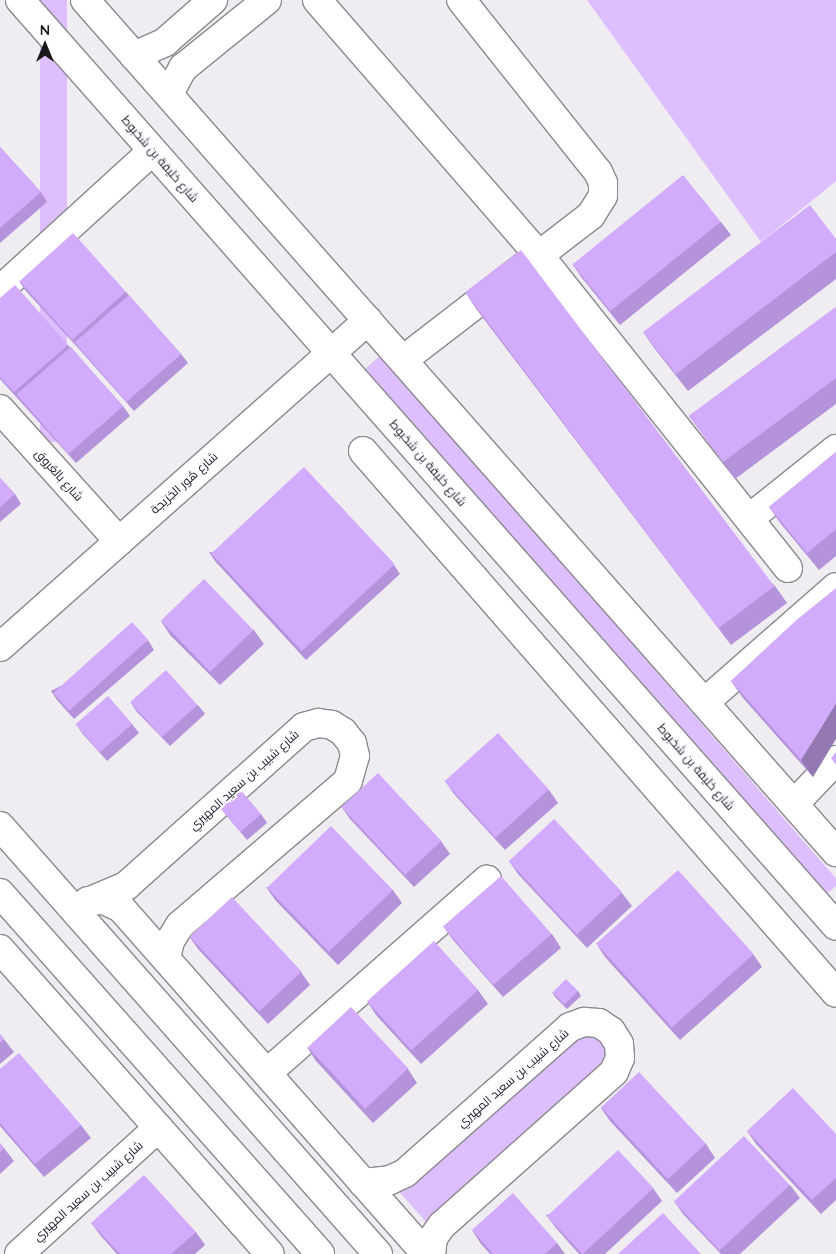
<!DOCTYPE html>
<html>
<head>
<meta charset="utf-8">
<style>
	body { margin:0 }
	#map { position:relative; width:836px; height:1254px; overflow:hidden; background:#efecf2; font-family:Quicksand,Cairo,sans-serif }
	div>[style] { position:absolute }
	.green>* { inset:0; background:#ddbefe; transform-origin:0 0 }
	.roads { filter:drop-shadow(1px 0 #8b898d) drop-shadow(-1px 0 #8b898d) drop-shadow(0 1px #8b898d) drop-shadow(0 -1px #8b898d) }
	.minor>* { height:28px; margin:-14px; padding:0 14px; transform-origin:14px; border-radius:14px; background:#fff }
	.wall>* { inset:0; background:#b593da }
	.shaded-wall>* { inset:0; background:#9478b1 }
	.building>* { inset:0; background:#d3abfd; transform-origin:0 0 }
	span { translate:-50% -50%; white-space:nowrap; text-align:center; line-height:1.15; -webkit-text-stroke:4px #fcfaff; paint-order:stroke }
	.street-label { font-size:12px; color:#19191a }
	.north { position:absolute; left:20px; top:20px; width:50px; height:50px; -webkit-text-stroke:4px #fcfaff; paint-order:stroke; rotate:0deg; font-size:14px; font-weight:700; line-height:20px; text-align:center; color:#19191a }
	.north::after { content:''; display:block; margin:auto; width:18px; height:22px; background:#19191a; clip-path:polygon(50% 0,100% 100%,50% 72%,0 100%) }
</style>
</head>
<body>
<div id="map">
	<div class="green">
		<i style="left:40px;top:0;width:27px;height:442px"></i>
		<i style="clip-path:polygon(587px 0,836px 0,836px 181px,761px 242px)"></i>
		<i style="left:381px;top:355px;width:699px;height:23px;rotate:49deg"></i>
		<i style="clip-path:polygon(578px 1021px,604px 1034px,617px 1055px,426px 1222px,395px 1187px)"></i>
	</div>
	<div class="roads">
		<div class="minor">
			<i style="left:20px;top:0;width:1234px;rotate:48.61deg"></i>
			<i style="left:85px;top:0;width:1136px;rotate:48.61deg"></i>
			<i style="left:317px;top:0;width:338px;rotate:49deg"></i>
			<i style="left:539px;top:255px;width:400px;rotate:51.5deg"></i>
			<i style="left:134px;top:56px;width:34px;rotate:-24deg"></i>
			<i style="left:165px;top:42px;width:64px;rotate:-41.2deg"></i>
			<i style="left:169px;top:94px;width:30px;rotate:-62deg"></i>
			<i style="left:183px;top:68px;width:108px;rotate:-39deg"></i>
			<i style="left:0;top:290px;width:206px;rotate:-42.4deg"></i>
			<i style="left:403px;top:360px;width:237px;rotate:-37.6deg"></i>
			<i style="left:591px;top:215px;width:22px;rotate:-58deg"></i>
			<i style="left:603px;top:196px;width:13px;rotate:-90deg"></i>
			<i style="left:603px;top:183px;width:12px;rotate:-114deg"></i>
			<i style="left:598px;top:172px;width:220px;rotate:-128.5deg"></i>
			<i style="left:0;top:409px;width:178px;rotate:48deg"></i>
			<i style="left:363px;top:451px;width:719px;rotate:48.89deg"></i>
			<i style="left:751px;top:517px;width:109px;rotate:-38.7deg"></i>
			<i style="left:0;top:647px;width:492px;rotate:-41.6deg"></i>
			<i style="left:705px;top:702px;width:174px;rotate:-41.3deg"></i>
			<i style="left:794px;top:804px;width:61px;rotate:-46.3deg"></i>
			<i style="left:0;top:826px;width:571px;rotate:48.55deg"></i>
			<i style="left:0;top:893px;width:482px;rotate:48.4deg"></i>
			<i style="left:93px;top:900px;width:36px;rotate:-23deg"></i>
			<i style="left:126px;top:886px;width:239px;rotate:-41.8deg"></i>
			<i style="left:304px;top:727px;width:15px;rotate:-16deg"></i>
			<i style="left:318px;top:723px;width:14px;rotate:8deg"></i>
			<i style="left:332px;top:725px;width:13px;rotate:32deg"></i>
			<i style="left:343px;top:732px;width:14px;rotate:51deg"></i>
			<i style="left:352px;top:743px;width:13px;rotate:77deg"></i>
			<i style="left:355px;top:756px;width:26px;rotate:106deg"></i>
			<i style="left:348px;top:781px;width:221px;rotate:139.4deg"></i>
			<i style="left:180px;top:925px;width:19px;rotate:122deg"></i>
			<i style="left:170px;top:941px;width:18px;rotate:103deg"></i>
			<i style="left:88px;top:901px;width:16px;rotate:-4deg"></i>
			<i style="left:104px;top:900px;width:19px;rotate:25deg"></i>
			<i style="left:121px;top:908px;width:461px;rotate:48.6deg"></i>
			<i style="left:0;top:949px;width:407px;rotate:48.5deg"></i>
			<i style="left:267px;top:1073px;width:293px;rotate:-41.3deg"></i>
			<i style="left:363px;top:1183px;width:27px;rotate:-6deg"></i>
			<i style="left:390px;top:1180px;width:17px;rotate:-25deg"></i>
			<i style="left:405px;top:1173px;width:220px;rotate:-41.5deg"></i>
			<i style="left:570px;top:1027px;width:15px;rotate:-20deg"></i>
			<i style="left:584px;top:1022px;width:15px;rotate:4deg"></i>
			<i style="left:599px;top:1023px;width:14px;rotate:34deg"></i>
			<i style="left:611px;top:1031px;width:15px;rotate:58deg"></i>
			<i style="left:619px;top:1044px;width:14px;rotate:86deg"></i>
			<i style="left:620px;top:1058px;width:15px;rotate:113deg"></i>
			<i style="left:614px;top:1072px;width:230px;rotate:138.3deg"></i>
			<i style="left:442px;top:1225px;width:16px;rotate:125deg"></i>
			<i style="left:433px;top:1238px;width:16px;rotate:97deg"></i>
			<i style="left:19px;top:1254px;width:188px;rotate:-42.2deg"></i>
		</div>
	</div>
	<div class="wall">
		<i style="clip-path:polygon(0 147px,41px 192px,47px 202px,0 243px)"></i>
		<i style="clip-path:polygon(721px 222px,731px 235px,620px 325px,582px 278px,573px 265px)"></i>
		<i style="clip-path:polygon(836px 239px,836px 279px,688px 391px,655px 349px,643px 332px)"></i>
		<i style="clip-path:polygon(19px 281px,126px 292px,181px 354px,188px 363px,134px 411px,79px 349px,25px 290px)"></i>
		<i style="clip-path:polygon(465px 292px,775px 586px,787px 603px,731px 645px,477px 310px)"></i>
		<i style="clip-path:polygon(0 298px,68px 345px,123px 406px,130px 416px,76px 463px,0 379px)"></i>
		<i style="clip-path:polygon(836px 307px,836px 404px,735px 479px,689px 416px)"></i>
		<i style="clip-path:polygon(836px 452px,836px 556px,819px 570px,781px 524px,769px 507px)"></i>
		<i style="clip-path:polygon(0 478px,15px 494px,21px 504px,0 522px)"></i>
		<i style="clip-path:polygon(209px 552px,394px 565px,400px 574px,306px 660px,215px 561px)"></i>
		<i style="clip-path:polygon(799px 618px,813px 777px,743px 698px,731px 681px)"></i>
		<i style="clip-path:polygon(161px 621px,254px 630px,264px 644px,220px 685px,170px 635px)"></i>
		<i style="clip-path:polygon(148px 640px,154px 650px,74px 719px,57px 700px,51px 691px)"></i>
		<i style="clip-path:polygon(131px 703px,198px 705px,205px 714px,170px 746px,137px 712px)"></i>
		<i style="clip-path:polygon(76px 724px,132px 724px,139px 733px,107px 761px,82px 733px)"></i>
		<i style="clip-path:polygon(445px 781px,549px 790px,558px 803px,505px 850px,454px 794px)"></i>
		<i style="clip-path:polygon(219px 806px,261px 814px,267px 823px,247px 840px,226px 815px)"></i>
		<i style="clip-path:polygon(341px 806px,441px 841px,450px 854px,414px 887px,350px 819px)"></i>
		<i style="clip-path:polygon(509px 861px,622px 893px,632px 906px,587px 948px,518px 874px)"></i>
		<i style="clip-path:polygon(266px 887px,393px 890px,402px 903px,338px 965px,276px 901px)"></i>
		<i style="clip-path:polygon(443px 926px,552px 934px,561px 948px,503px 997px,453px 940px)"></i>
		<i style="clip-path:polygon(189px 936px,301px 972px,310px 985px,268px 1024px,198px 949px)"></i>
		<i style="clip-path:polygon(596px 943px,753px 954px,762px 967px,680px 1040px,605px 957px)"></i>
		<i style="clip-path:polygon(478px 990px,488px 1004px,421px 1064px,376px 1015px,367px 1001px)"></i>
		<i style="clip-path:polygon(578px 991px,581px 996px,567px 1009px,555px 997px,552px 992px)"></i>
		<i style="clip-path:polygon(0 1034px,14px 1052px,0 1064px)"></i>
		<i style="clip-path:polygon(307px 1047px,408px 1069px,417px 1083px,373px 1123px,316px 1061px)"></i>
		<i style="clip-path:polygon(0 1069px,81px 1125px,91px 1138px,44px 1177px,0 1126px)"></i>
		<i style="clip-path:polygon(601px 1108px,706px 1144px,715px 1158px,677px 1193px,610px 1121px)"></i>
		<i style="clip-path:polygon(747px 1131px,836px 1134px,836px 1200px,821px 1214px,756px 1144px)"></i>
		<i style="clip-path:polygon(0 1143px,14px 1161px,0 1174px)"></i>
		<i style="clip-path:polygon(790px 1185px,800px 1198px,740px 1254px,721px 1254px,683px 1214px,674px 1201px)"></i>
		<i style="clip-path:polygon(653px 1188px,662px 1201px,605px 1254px,579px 1254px,556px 1228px,546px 1215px)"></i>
		<i style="clip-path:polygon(91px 1223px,196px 1232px,205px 1245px,195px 1254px,117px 1254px,101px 1236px)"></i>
		<i style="clip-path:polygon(472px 1230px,557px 1243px,565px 1254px,490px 1254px,481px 1244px)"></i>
	</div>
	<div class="shaded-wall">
		<i style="clip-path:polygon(836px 703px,836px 739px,813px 777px,801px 760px)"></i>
	</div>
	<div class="building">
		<i style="clip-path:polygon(0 147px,41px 192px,0 228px)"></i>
		<i style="left:683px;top:175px;width:60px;height:142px;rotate:51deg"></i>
		<i style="clip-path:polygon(810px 205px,836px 239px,836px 252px,676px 374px,643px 332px)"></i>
		<i style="left:73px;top:233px;width:79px;height:72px;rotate:48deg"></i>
		<i style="left:521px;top:250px;width:421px;height:70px;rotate:53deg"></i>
		<i style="clip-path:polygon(15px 285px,68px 345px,14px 392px,0 377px,0 298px)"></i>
		<i style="left:129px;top:295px;width:79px;height:72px;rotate:49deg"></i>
		<i style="clip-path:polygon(836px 307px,836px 378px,723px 462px,689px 416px)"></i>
		<i style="left:71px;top:347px;width:79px;height:72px;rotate:49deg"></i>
		<i style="clip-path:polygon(836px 452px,836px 529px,807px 553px,769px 507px)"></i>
		<i style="left:304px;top:467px;width:133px;height:127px;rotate:47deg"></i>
		<i style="clip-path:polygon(0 478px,15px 494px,0 507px)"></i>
		<i style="left:204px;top:579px;width:71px;height:60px;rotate:46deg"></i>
		<i style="clip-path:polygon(836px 588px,836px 703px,801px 760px,731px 681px,799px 618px)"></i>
		<i style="left:132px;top:622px;width:24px;height:106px;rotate:48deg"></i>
		<i style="left:166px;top:670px;width:47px;height:48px;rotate:48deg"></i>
		<i style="left:108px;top:696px;width:37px;height:43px;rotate:49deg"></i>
		<i style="left:498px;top:733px;width:76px;height:72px;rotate:48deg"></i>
		<i style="clip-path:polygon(836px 752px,836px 765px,831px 758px)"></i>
		<i style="left:378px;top:773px;width:93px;height:50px;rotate:47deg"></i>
		<i style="left:240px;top:789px;width:33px;height:27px;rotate:50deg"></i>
		<i style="left:554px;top:819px;width:100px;height:62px;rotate:47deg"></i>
		<i style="left:331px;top:826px;width:89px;height:89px;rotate:46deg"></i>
		<i style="left:678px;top:870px;width:113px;height:110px;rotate:48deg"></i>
		<i style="left:501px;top:876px;width:77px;height:77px;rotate:49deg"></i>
		<i style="left:232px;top:897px;width:102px;height:58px;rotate:47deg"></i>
		<i style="left:434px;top:941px;width:66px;height:90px;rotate:48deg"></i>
		<i style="left:566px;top:979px;width:17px;height:19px;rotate:45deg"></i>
		<i style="left:351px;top:1007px;width:84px;height:59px;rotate:47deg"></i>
		<i style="clip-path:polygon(0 1034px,4px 1039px,0 1043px)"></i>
		<i style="clip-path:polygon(19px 1053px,81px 1125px,35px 1164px,0 1123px,0 1069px)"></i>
		<i style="left:639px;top:1072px;width:98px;height:52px;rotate:47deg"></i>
		<i style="clip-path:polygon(793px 1088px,836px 1134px,836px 1178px,812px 1200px,747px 1131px)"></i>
		<i style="left:744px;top:1136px;width:67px;height:96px;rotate:47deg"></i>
		<i style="clip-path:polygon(0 1143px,4px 1148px,0 1152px)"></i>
		<i style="left:618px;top:1150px;width:52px;height:97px;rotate:47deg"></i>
		<i style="clip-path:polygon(144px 1175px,196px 1232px,171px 1254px,120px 1254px,91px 1223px)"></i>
		<i style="clip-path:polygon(513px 1193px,557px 1243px,545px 1254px,493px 1254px,472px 1230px)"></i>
		<i style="clip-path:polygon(663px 1213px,701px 1254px,618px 1254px)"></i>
	</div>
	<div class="street-label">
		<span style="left:160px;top:159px;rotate:49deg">شارع خليفة بن شخبوط</span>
		<span style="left:428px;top:463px;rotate:49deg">شارع خليفة بن شخبوط</span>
		<span style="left:59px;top:475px;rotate:48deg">شارع بالعُروق</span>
		<span style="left:184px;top:483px;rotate:-42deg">شارع هُور الخِرَيجة</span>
		<span style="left:696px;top:767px;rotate:49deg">شارع خليفة بن شخبوط</span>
		<span style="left:244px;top:780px;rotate:-42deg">شارع شبيب بن سعيد المهيري</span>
		<span style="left:513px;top:1078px;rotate:-41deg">شارع شبيب بن سعيد المهيري</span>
		<span style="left:88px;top:1191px;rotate:-42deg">شارع شبيب بن سعيد المهيري</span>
	</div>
	<div class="north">N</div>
</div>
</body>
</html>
